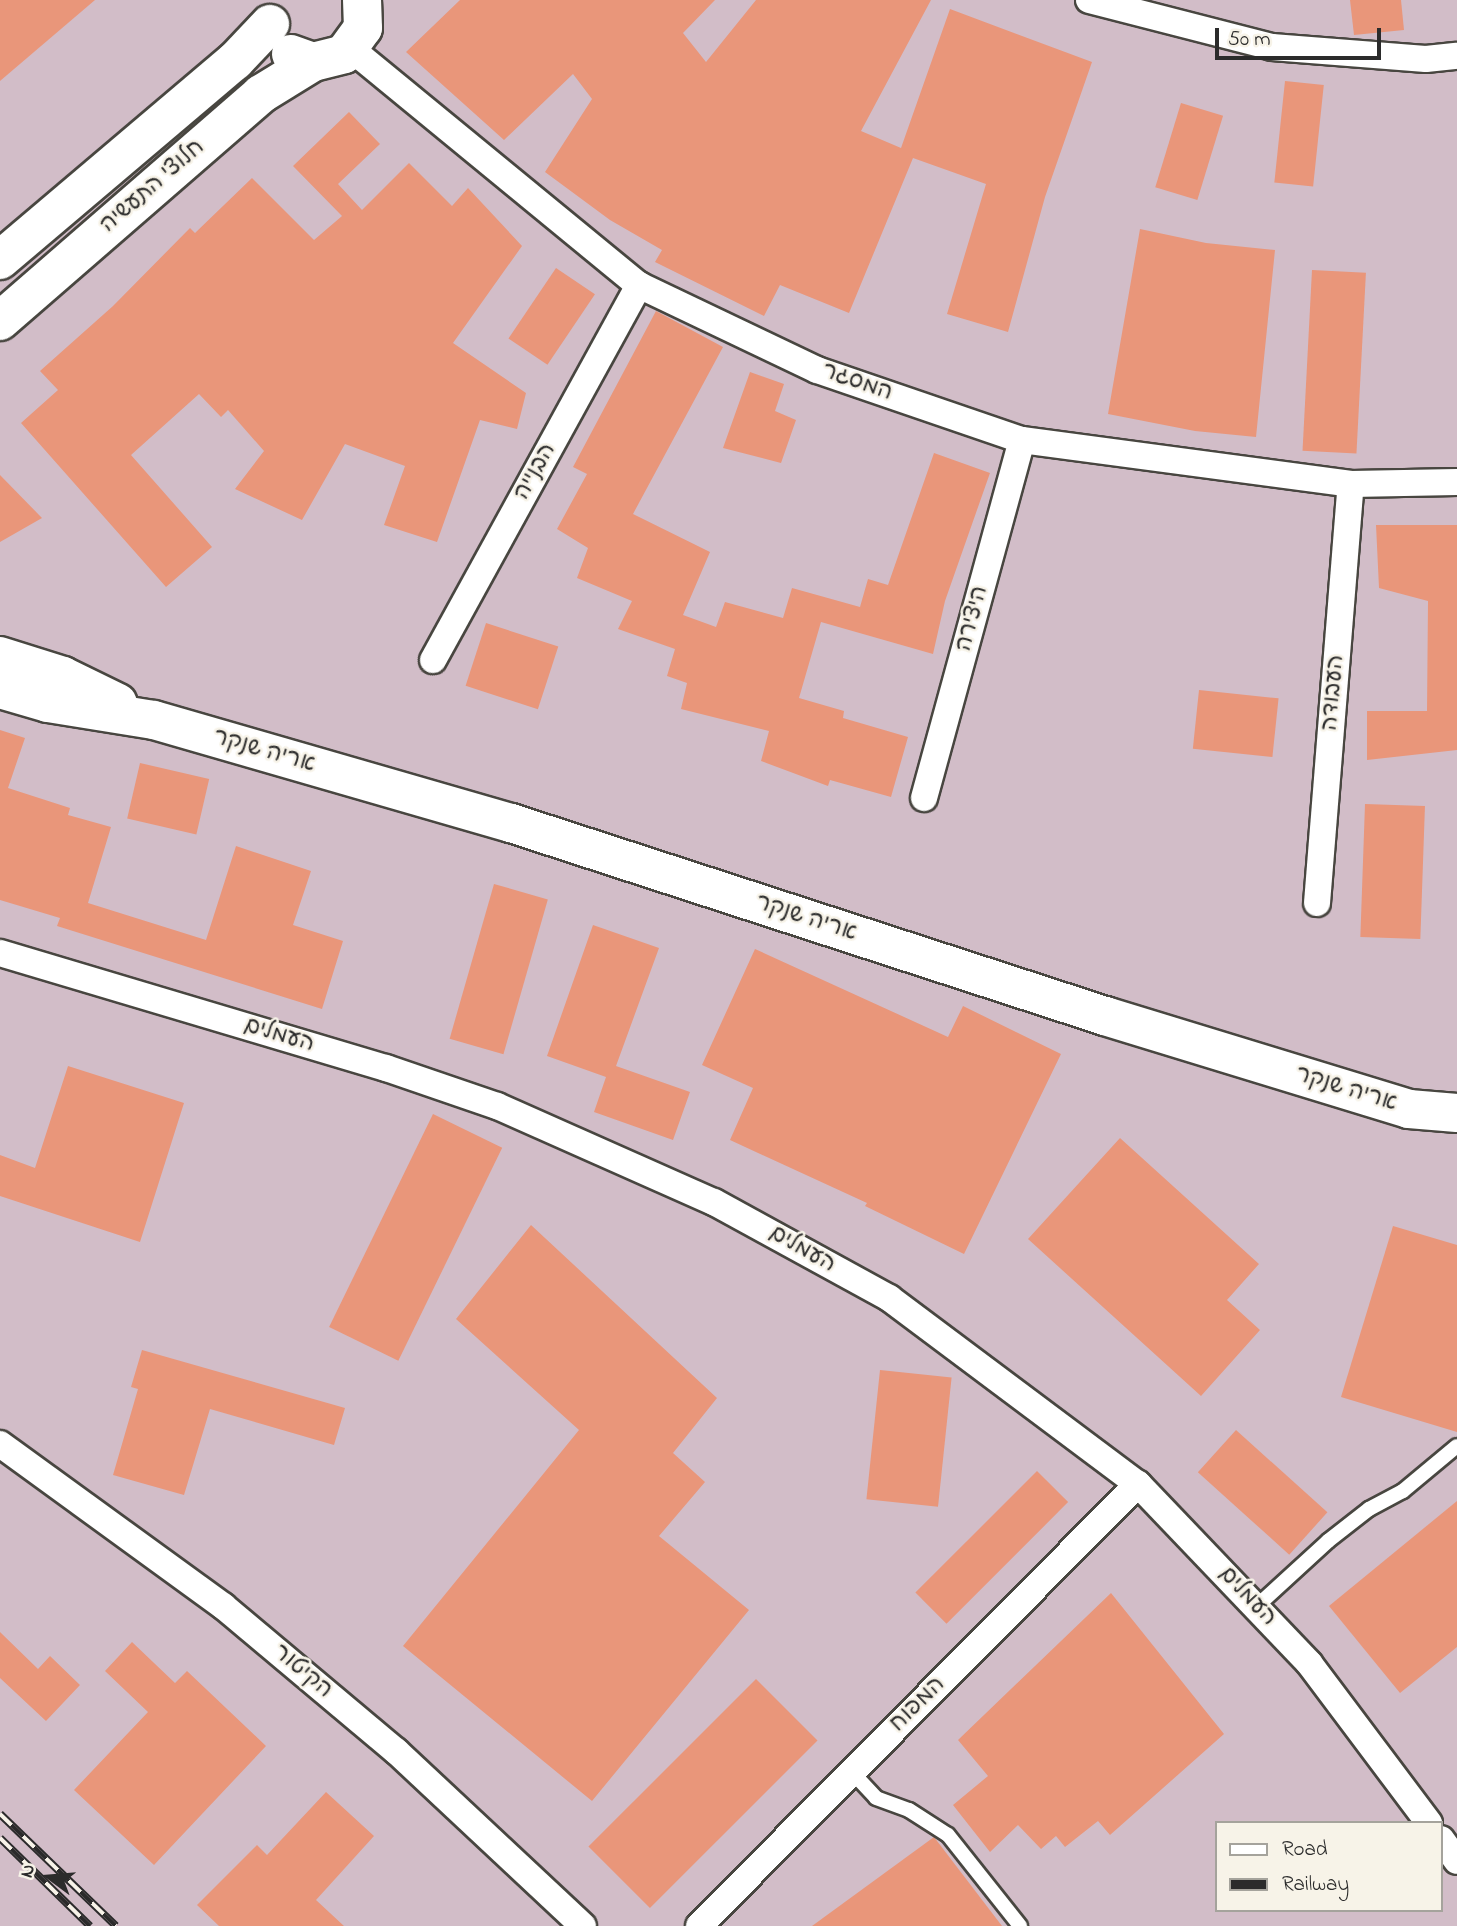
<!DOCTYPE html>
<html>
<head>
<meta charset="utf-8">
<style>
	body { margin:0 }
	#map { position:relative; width:1457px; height:1926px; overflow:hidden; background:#eadfba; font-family:"Indie Flower","Playpen Sans Hebrew",sans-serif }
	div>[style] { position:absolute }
	.industrial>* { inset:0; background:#d2bdc8 }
	.building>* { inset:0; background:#e9967a; transform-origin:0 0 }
	.roads { filter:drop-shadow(2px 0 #484640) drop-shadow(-2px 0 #484640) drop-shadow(0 2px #484640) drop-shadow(0 -2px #484640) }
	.lane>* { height:14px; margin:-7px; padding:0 7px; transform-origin:7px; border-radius:7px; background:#fff }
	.street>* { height:26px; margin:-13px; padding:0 13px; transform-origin:13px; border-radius:13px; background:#fff }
	.secondary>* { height:38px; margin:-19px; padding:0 19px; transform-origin:19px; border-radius:19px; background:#fff }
	.rail>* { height:8px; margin-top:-4px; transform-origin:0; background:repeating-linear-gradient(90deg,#f7f3e8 0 16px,#2b2b2b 0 32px); box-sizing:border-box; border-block:2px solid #2b2b2b }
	span { translate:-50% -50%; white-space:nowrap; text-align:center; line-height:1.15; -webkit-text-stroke:5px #f7f3e8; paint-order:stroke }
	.street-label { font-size:23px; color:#2b2b2b }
	.legend { position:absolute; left:1215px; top:1821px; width:228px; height:91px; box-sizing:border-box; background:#f7f3e8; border:2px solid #a5a39c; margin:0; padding:9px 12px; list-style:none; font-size:21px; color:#2b2b2b }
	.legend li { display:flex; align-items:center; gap:14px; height:35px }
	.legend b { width:35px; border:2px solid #a5a39c }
	.north { position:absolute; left:14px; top:1842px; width:70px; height:70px; -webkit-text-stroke:5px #f7f3e8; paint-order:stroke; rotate:286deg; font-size:19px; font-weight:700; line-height:28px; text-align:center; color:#2b2b2b }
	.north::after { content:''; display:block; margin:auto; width:24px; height:32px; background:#2b2b2b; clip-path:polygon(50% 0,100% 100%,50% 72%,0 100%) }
	.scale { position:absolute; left:1215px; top:28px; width:166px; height:32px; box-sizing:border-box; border:4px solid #2b2b2b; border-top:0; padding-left:9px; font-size:21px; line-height:24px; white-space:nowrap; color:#2b2b2b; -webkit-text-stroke:5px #f7f3e8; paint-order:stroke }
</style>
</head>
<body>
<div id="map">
	<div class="industrial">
		<i style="clip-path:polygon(evenodd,0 0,1457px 0,1457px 1926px,0 1926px,0 0,1217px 1823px,1441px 1823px,1441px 1910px,1217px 1910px,1217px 1823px)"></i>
	</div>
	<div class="building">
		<i style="clip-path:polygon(0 0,95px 0,0 81px)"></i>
		<i style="clip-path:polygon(460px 0,715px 0,683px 33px,706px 62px,756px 0,931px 0,861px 131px,901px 148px,950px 9px,1092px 62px,1045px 197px,1008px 332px,947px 314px,986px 184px,913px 158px,849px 313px,780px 285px,764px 316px,655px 262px,662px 250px,610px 220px,545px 172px,592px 99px,573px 74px,504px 140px,406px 52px)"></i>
		<i style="clip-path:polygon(1350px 0,1401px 0,1404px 30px,1354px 35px)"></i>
		<i style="left:1285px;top:81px;width:39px;height:102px;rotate:6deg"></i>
		<i style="left:1181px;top:103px;width:44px;height:88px;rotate:17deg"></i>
		<i style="clip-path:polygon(349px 112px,380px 144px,338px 184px,362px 210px,409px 163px,452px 206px,468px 188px,522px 246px,453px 343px,526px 393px,517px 429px,480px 420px,437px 542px,384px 525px,405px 466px,345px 444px,302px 520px,235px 489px,264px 451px,228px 410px,221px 417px,199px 394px,131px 455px,212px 547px,166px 587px,21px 423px,58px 390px,40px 371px,113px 306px,190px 228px,195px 233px,252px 178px,314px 240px,342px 216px,293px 166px)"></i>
		<i style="clip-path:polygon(1140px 229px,1206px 243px,1275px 250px,1256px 437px,1195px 431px,1108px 414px)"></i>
		<i style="left:556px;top:268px;width:47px;height:85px;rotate:34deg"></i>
		<i style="left:1312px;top:270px;width:54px;height:181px;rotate:3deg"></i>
		<i style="clip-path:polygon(656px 311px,723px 347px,633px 514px,710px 552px,683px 615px,716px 627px,725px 602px,783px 618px,792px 588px,860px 607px,868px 579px,888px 585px,934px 453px,990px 473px,945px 601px,933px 654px,821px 622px,799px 698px,844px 711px,843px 718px,908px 737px,891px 797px,830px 780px,828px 786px,761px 761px,769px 731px,681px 709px,687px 683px,667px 676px,675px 649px,618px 629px,632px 601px,577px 578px,588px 548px,557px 529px,587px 474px,573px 467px)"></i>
		<i style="clip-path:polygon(750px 372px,784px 384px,775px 411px,796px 420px,781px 463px,723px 448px)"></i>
		<i style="clip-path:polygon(0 475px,42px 518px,0 542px)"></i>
		<i style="clip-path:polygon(1376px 525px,1457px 525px,1457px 750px,1367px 760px,1367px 711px,1427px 711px,1428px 601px,1379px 588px)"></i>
		<i style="left:486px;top:623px;width:76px;height:66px;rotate:18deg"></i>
		<i style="left:1199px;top:690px;width:80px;height:59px;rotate:6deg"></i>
		<i style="clip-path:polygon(0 730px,25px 738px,8px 788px,70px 808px,68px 815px,111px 827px,88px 903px,206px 940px,236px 846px,311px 871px,293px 925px,343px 941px,322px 1009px,57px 926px,60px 918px,0 900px)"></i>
		<i style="left:140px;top:763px;width:71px;height:57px;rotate:13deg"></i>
		<i style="left:1365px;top:804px;width:60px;height:133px;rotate:2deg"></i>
		<i style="left:494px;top:884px;width:56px;height:161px;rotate:16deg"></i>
		<i style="clip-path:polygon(593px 925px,659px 948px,616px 1066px,690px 1092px,673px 1140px,594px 1112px,606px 1077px,547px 1056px)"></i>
		<i style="clip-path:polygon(755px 949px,948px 1037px,963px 1006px,1061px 1054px,964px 1254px,865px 1206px,867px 1203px,730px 1140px,753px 1088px,702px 1065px)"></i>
		<i style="clip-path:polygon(68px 1066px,184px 1103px,140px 1242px,0 1196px,0 1155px,35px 1168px)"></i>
		<i style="left:433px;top:1114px;width:77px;height:237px;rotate:26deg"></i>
		<i style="clip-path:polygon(1120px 1138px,1259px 1264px,1227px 1300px,1260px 1330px,1201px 1396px,1028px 1239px)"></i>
		<i style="clip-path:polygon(531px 1225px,717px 1398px,673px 1453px,705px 1482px,659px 1536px,749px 1610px,592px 1801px,403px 1646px,579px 1430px,456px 1319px)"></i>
		<i style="clip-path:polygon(1393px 1226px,1457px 1245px,1457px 1432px,1341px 1397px)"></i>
		<i style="clip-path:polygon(142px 1350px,345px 1408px,334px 1445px,210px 1409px,184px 1495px,113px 1475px,138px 1389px,131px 1387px)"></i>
		<i style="left:880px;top:1370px;width:72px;height:130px;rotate:6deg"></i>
		<i style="left:1236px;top:1430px;width:123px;height:57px;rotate:42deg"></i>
		<i style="left:1037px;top:1471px;width:44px;height:172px;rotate:45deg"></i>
		<i style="clip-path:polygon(1457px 1501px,1457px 1647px,1400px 1693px,1329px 1606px)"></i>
		<i style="clip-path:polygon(1111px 1593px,1224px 1734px,1110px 1835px,1098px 1821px,1065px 1847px,1056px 1836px,1041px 1849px,1018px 1825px,990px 1852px,953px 1805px,988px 1776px,958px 1740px)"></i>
		<i style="clip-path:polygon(0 1632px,38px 1669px,50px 1656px,80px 1685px,46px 1721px,0 1678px)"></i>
		<i style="clip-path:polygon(132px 1642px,175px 1683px,187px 1671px,266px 1746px,154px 1865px,74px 1790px,148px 1712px,105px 1671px)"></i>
		<i style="left:756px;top:1679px;width:87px;height:237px;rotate:45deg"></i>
		<i style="clip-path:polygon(326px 1792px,374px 1836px,316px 1900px,344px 1926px,219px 1926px,197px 1905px,257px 1845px,267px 1855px)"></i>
		<i style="clip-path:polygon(934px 1837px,1002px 1926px,812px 1926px)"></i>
	</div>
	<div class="roads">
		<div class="lane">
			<i style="left:1256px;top:1607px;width:98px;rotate:-42.5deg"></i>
			<i style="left:1328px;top:1541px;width:52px;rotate:-38deg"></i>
			<i style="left:1369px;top:1509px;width:38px;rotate:-28deg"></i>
			<i style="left:1403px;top:1491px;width:70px;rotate:-39.8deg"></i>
			<i style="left:852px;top:1772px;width:35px;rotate:47deg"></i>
			<i style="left:876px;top:1798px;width:35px;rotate:20deg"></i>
			<i style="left:909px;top:1810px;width:46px;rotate:32.7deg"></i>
			<i style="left:948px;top:1835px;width:116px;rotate:51.6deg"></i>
		</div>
		<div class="street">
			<i style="left:1089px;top:0;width:189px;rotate:14.4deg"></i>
			<i style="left:1272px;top:47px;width:154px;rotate:4.5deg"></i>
			<i style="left:1426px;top:59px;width:31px;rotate:-6deg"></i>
			<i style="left:350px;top:48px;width:374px;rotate:39.4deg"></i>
			<i style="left:639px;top:285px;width:197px;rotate:25.5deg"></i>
			<i style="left:817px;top:370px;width:217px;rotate:18.9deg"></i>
			<i style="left:1022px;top:440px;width:332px;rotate:7.6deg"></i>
			<i style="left:1351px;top:484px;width:106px;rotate:-1.1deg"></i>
			<i style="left:433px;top:660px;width:428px;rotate:-61.2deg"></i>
			<i style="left:924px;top:798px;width:371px;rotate:-74.7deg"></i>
			<i style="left:1317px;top:903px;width:420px;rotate:-85.4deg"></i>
			<i style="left:0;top:953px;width:403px;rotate:16.6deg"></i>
			<i style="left:386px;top:1068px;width:117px;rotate:18.9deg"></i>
			<i style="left:497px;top:1106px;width:237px;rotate:23.9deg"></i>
			<i style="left:714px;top:1202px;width:200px;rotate:28.7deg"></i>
			<i style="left:889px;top:1298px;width:311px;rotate:36.8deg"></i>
			<i style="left:1138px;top:1484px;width:248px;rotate:46.3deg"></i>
			<i style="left:1309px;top:1663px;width:200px;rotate:53.1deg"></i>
			<i style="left:0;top:1444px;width:276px;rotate:36deg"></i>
			<i style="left:223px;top:1606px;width:226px;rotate:40deg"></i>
			<i style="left:396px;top:1751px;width:256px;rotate:43.1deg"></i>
			<i style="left:1441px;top:1839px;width:27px;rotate:54deg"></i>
			<i style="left:699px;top:1926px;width:623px;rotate:-45.2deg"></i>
		</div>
		<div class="secondary">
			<i style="left:291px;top:54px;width:23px;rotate:20deg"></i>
			<i style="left:313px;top:62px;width:32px;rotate:-14deg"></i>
			<i style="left:344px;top:54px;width:32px;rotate:-54deg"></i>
			<i style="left:363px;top:28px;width:28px;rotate:-92deg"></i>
			<i style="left:0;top:260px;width:308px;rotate:-40.3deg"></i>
			<i style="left:235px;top:61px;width:51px;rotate:-46.6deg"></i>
			<i style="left:0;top:321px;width:346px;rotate:-41deg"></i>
			<i style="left:261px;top:94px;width:61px;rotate:-31.6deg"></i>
			<i style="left:0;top:656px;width:66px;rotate:17.6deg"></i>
			<i style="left:63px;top:676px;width:61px;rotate:26.1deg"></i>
			<i style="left:0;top:689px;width:50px;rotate:16.3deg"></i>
			<i style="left:48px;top:703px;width:107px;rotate:9.1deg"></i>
			<i style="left:154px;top:720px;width:372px;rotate:16.1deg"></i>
			<i style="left:511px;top:823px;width:625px;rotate:18deg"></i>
			<i style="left:1105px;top:1016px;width:318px;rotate:17deg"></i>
			<i style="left:1409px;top:1109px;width:48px;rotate:4.8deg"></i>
		</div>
	</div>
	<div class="rail">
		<i style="left:0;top:1814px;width:161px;rotate:44deg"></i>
		<i style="left:0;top:1838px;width:126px;rotate:44.4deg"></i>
	</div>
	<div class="street-label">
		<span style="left:153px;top:187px;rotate:-41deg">חלוצי התעשיה</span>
		<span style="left:857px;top:383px;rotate:19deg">המסגר</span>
		<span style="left:536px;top:472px;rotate:-61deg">הבנייה</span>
		<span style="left:973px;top:619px;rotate:-75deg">היצירה</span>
		<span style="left:1334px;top:693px;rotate:-85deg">העבודה</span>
		<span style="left:264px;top:752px;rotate:16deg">אריה שנקר</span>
		<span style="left:806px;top:919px;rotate:18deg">אריה שנקר</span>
		<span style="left:279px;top:1036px;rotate:16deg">העמלים</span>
		<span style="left:1346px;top:1090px;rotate:17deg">אריה שנקר</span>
		<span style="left:802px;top:1250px;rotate:29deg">העמלים</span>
		<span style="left:1247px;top:1597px;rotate:46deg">העמלים</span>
		<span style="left:302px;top:1672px;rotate:40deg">הקיטור</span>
		<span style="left:918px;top:1705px;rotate:-45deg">המפוח</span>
	</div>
	<ul class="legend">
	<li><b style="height:9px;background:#fff"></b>Road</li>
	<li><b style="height:9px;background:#2b2b2b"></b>Railway</li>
	</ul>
	<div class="north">N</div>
	<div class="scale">50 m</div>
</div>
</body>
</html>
